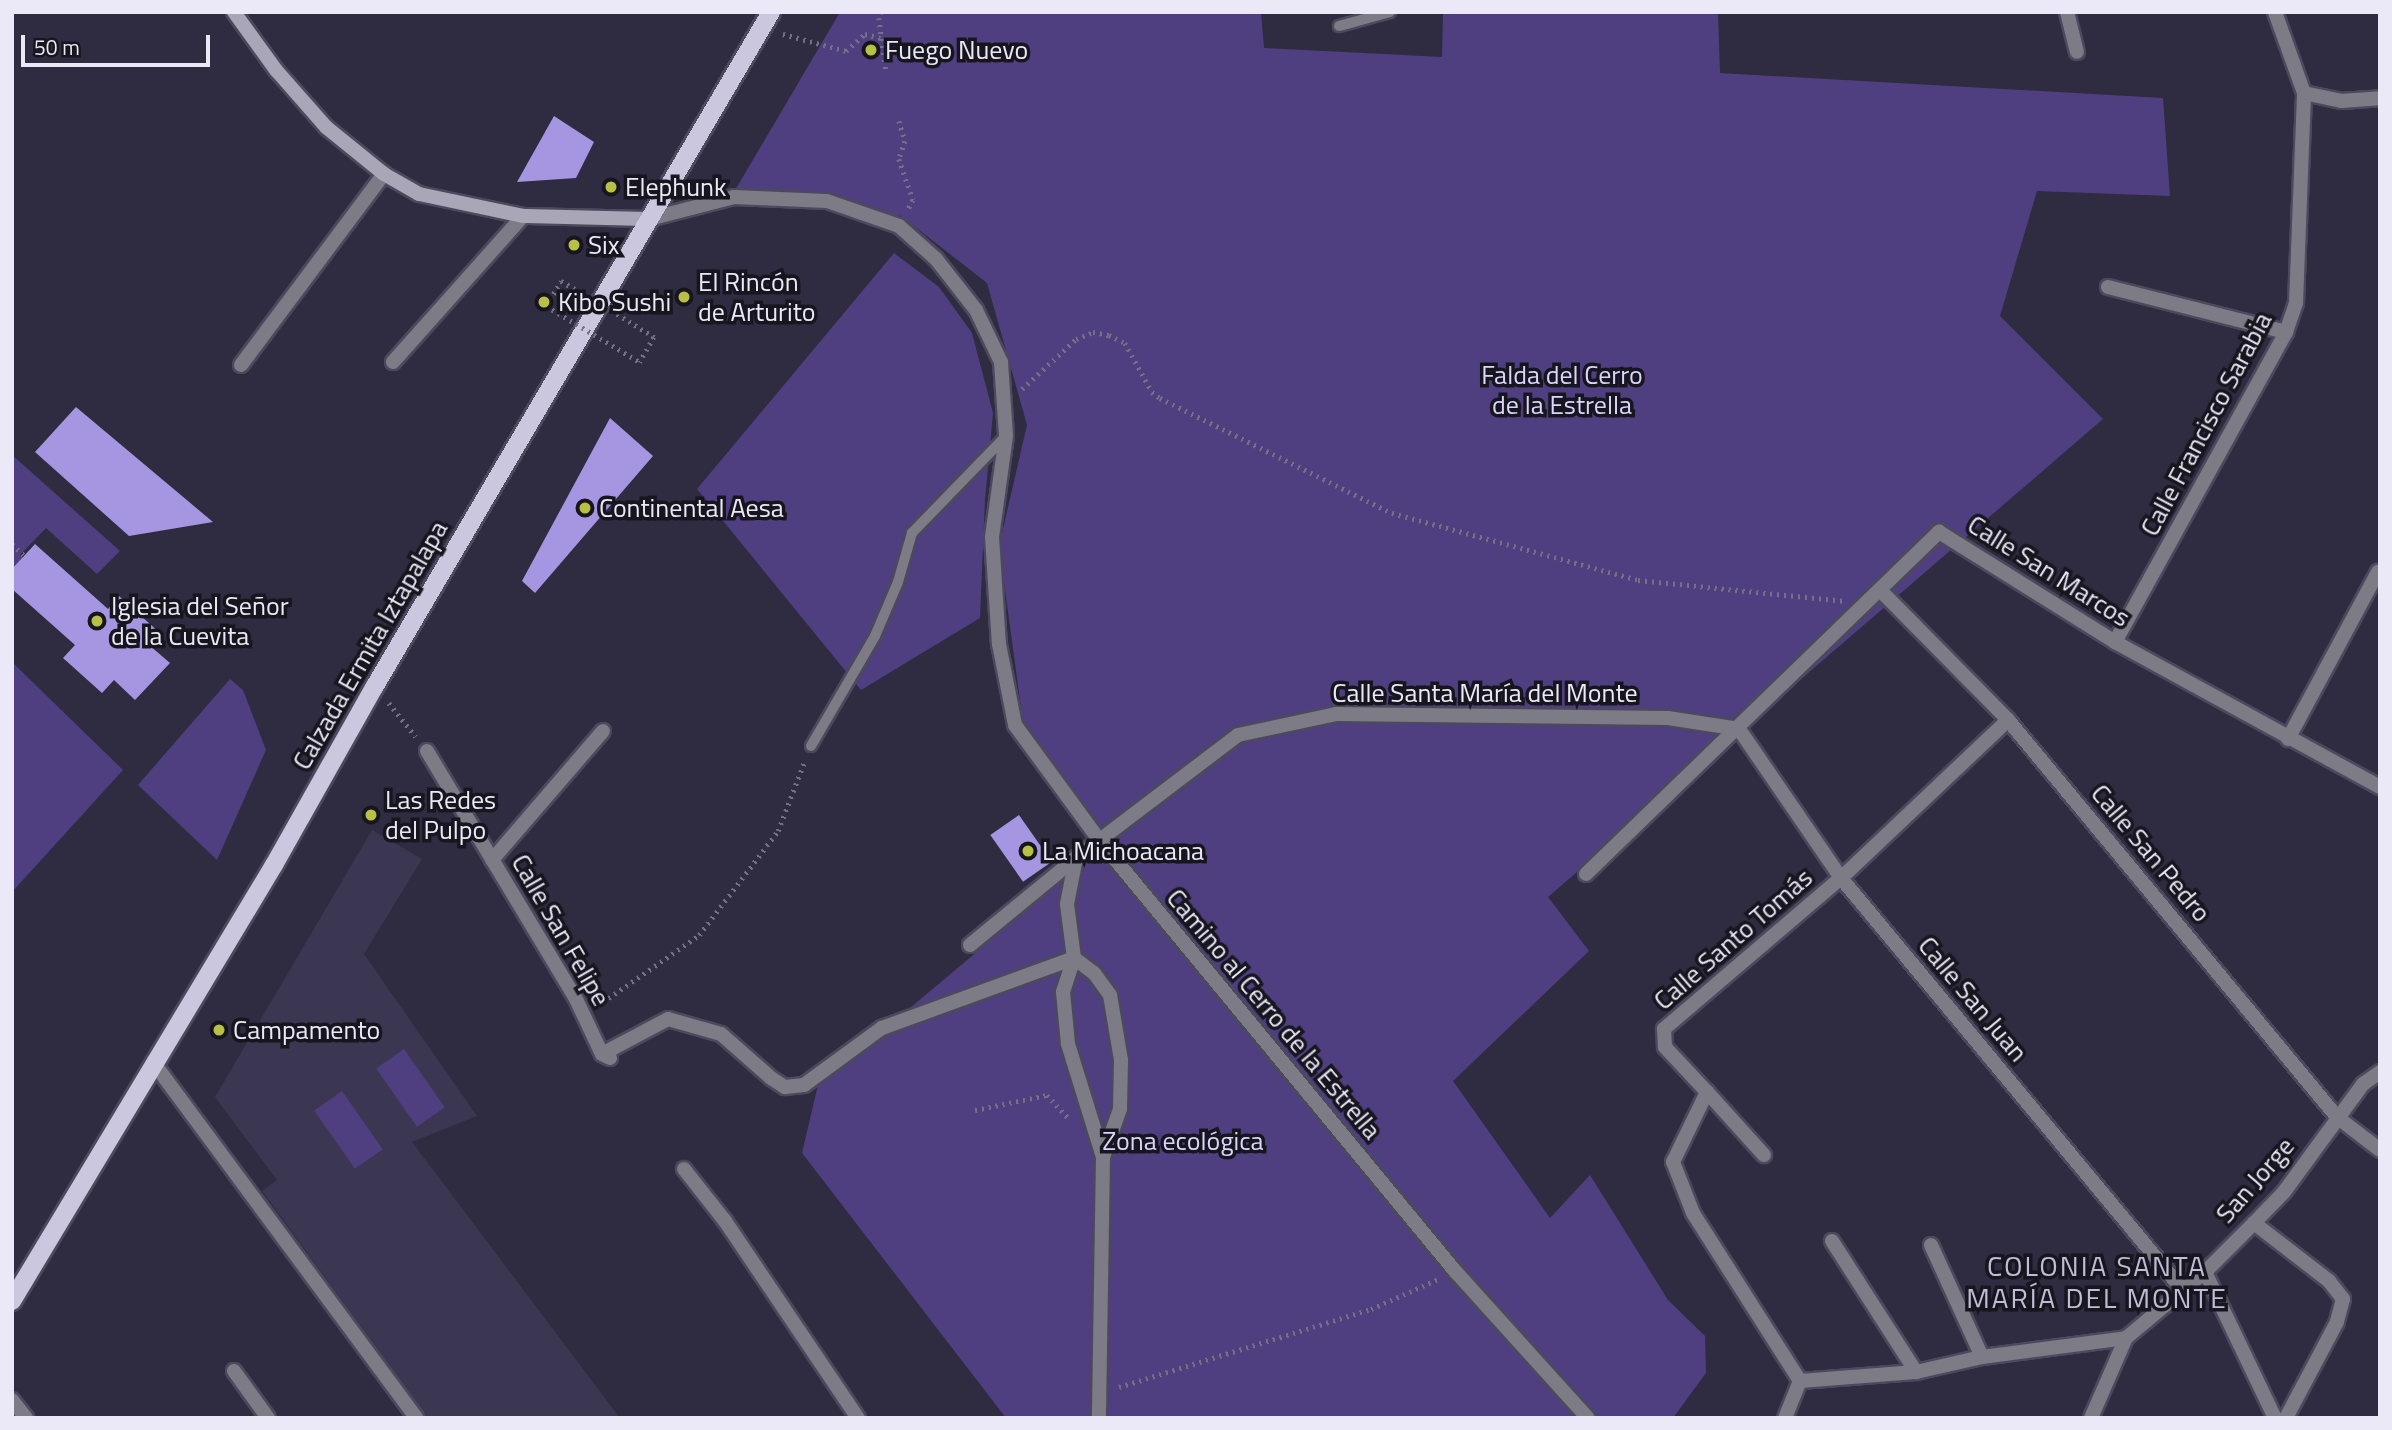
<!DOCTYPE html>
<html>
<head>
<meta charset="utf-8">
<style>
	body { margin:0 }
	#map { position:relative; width:2392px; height:1430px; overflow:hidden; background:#2f2b40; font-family:"Titillium Web",sans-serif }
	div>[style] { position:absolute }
	.built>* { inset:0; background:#3b3651 }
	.green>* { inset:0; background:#4f3f80; transform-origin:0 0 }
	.building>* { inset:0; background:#a696e2; transform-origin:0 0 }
	.path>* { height:4.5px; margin-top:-2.25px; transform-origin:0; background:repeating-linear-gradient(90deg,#757184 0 2px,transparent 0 7px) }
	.roads { filter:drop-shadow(2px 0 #4d495d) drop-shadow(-2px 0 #4d495d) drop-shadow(0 2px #4d495d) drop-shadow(0 -2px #4d495d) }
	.lane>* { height:10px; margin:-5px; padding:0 5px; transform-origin:5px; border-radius:5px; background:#7c7b86 }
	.street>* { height:14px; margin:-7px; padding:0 7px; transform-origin:7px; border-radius:7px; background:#7c7b86 }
	.secondary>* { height:14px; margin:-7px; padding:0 7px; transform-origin:7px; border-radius:7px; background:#a9a6b8 }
	.primary>* { height:18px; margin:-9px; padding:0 9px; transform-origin:9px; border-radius:9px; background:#cbc7df }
	.path-bridge>* { height:4.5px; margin-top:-2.25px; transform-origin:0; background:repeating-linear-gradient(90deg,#757184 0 2px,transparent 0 7px) }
	.dots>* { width:19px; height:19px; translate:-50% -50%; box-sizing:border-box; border:4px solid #17151e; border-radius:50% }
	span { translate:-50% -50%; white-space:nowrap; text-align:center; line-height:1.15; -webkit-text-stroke:7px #17151e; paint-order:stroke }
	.poi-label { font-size:26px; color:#ebe8f7 }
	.left { translate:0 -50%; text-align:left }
	.park-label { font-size:26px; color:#dbd4fd }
	.street-label { font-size:26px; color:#ebe8f7 }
	.neighbourhood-label { font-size:28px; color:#c0bbd6; letter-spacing:2px }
	.frame { position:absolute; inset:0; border:14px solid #ebe8f7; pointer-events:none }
	.scale { position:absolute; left:21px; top:35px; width:189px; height:32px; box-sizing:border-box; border:4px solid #ebe8f7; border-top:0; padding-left:9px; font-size:21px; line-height:24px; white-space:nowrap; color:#ebe8f7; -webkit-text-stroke:5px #17151e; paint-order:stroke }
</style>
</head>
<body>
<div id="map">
	<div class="built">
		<i style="clip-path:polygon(372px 830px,422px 859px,364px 954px,477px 1116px,412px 1142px,620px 1418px,428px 1418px,262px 1191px,277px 1180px,215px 1097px)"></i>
	</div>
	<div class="green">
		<i style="clip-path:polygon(840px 12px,1261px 12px,1264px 48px,1442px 57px,1443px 12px,1718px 12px,1720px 73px,2163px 98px,2170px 196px,2037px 191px,2000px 316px,2103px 419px,1548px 897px,1589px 951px,1453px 1081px,1550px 1218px,1590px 1175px,1668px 1300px,1705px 1336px,1706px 1373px,1673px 1418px,1006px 1418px,802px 1153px,818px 1085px,1108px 842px,1025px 737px,999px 546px,1027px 425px,987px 283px,901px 216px,731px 197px)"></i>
		<i style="clip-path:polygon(894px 253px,939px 287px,972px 333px,993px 413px,985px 500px,980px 618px,861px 690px,697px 489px)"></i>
		<i style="clip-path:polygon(12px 455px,120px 551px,97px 574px,46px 528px,20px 555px,31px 566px,12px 587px)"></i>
		<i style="clip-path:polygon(12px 662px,123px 770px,12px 892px)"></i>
		<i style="clip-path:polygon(230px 679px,243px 690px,266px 750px,217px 860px,138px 785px)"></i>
		<i style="left:404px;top:1049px;width:71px;height:34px;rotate:55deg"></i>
		<i style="left:342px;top:1091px;width:71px;height:34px;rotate:55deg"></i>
	</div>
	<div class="building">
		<i style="clip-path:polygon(554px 116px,594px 142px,576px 178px,517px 182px)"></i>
		<i style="clip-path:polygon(76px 407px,213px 522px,129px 536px,35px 452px)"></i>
		<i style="clip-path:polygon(610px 418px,653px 456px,535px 593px,522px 581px)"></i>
		<i style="clip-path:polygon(35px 544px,108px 609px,119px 596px,160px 633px,149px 645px,170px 663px,135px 700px,114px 680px,102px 693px,63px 658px,75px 645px,12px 589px,12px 569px)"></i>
		<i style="left:1019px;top:815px;width:57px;height:35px;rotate:55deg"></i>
	</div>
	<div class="path">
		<i style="left:881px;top:12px;width:6px;rotate:108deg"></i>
		<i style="left:879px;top:18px;width:53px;rotate:82.5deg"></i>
		<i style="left:783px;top:34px;width:65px;rotate:15.1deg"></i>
		<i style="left:846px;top:51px;width:25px;rotate:-42deg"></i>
		<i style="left:865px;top:34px;width:16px;rotate:14deg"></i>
		<i style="left:899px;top:121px;width:21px;rotate:73deg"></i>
		<i style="left:905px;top:141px;width:19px;rotate:108deg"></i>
		<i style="left:899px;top:159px;width:43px;rotate:71.1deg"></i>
		<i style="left:913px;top:200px;width:11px;rotate:117deg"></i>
		<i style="left:546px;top:306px;width:29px;rotate:-59deg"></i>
		<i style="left:561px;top:281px;width:24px;rotate:30deg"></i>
		<i style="left:617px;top:314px;width:44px;rotate:31.9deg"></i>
		<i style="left:654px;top:337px;width:29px;rotate:119deg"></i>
		<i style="left:1022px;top:389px;width:74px;rotate:-42.8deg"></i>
		<i style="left:1076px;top:339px;width:18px;rotate:-22deg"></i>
		<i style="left:1093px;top:332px;width:16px;rotate:11deg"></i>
		<i style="left:1109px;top:335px;width:18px;rotate:27deg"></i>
		<i style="left:1125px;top:343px;width:56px;rotate:61.1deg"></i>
		<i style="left:1152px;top:392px;width:10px;rotate:37deg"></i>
		<i style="left:1160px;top:398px;width:259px;rotate:26.4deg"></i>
		<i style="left:1392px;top:513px;width:255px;rotate:15.2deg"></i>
		<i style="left:1638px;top:580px;width:206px;rotate:5.8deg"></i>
		<i style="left:12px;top:544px;width:18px;rotate:43deg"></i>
		<i style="left:389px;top:703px;width:43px;rotate:51.5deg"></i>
		<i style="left:597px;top:1006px;width:124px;rotate:-34.8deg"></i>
		<i style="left:699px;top:935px;width:131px;rotate:-52.8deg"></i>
		<i style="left:778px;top:831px;width:76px;rotate:-69.2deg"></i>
		<i style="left:975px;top:1110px;width:74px;rotate:-11.8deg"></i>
		<i style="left:1047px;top:1095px;width:34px;rotate:47deg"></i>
		<i style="left:1119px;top:1387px;width:264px;rotate:-17.2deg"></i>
		<i style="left:1371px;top:1309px;width:73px;rotate:-24.1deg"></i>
	</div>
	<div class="roads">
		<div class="lane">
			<i style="left:1339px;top:26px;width:53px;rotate:-15.4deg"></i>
			<i style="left:811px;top:746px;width:127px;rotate:-59.8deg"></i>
			<i style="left:875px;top:636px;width:59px;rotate:-66.9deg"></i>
			<i style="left:898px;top:582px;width:51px;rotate:-74.1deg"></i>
			<i style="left:912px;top:533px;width:135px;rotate:-45.9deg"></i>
		</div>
		<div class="street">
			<i style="left:2067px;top:12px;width:41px;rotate:76deg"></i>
			<i style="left:2304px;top:93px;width:38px;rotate:12deg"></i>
			<i style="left:2341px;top:101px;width:39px;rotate:-4deg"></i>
			<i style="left:649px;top:219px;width:88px;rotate:-14.5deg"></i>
			<i style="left:734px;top:197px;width:93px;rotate:2.5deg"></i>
			<i style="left:827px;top:201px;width:76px;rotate:19.1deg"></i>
			<i style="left:899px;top:226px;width:50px;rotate:41.7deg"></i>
			<i style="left:936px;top:259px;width:65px;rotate:51.9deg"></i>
			<i style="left:976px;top:310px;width:58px;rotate:64.3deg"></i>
			<i style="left:1001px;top:362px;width:74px;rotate:86.1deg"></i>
			<i style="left:1006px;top:436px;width:102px;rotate:97.9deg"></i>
			<i style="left:992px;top:537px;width:107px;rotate:86.3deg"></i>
			<i style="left:999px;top:644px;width:83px;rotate:78.8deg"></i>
			<i style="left:1015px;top:725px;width:144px;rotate:53.8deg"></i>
			<i style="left:1100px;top:841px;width:558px;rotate:50.46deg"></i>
			<i style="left:1455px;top:1271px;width:198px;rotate:47.9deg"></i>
			<i style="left:2108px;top:287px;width:184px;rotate:14.2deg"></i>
			<i style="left:393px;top:362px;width:195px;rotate:-48.3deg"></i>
			<i style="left:241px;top:365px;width:239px;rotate:-53.2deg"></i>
			<i style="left:1881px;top:591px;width:181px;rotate:45.4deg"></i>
			<i style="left:2008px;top:720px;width:516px;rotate:50.35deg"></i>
			<i style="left:2337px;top:1117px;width:54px;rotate:37.5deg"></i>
			<i style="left:2115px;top:642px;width:354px;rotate:-61.1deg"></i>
			<i style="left:2286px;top:332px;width:31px;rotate:-71deg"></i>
			<i style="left:2296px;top:303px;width:210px;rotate:-87.8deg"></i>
			<i style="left:2304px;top:93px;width:86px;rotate:-109.7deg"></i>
			<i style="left:2288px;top:739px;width:190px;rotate:-61.7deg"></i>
			<i style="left:427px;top:751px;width:287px;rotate:59deg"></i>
			<i style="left:575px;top:997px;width:63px;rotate:64.7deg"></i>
			<i style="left:602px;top:1054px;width:9px;rotate:27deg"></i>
			<i style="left:1076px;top:858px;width:47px;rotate:101.1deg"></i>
			<i style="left:1067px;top:904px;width:54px;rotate:82.6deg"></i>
			<i style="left:1074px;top:958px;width:25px;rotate:37deg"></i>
			<i style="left:1094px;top:973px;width:27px;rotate:54deg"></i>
			<i style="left:1110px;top:995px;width:66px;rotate:80.4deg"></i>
			<i style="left:1121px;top:1060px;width:49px;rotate:91.2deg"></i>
			<i style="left:1120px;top:1109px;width:51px;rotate:109.5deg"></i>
			<i style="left:1103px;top:1157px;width:261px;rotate:90.9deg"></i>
			<i style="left:492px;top:860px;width:170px;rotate:-49.3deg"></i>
			<i style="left:1586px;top:874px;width:492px;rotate:-44.1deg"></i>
			<i style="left:1939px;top:532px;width:208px;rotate:32deg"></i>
			<i style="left:2115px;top:642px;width:302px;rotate:28.7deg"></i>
			<i style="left:970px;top:945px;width:137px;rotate:-39.4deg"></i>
			<i style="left:1076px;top:858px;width:203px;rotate:-37.2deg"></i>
			<i style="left:1238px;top:735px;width:100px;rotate:-12.1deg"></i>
			<i style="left:1336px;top:714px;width:332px;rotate:0.7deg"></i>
			<i style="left:1668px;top:718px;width:72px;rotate:8.8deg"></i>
			<i style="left:1739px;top:729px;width:181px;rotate:55.6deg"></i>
			<i style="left:1841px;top:878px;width:534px;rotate:50.32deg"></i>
			<i style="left:1074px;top:958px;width:36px;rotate:108deg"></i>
			<i style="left:1063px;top:992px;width:52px;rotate:84.5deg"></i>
			<i style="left:1068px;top:1044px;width:118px;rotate:72.8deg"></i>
			<i style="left:602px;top:1054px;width:75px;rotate:-27.9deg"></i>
			<i style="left:668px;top:1019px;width:55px;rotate:15.8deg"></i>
			<i style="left:721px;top:1034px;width:67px;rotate:41.3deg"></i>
			<i style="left:771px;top:1078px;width:17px;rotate:33deg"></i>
			<i style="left:785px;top:1087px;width:19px;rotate:-6deg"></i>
			<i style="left:804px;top:1085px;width:97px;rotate:-36.2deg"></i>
			<i style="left:882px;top:1028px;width:204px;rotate:-20deg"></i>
			<i style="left:153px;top:1062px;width:443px;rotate:53.5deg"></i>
			<i style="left:1707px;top:1092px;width:85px;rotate:47.9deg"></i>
			<i style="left:684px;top:1169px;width:66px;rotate:51.7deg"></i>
			<i style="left:725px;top:1221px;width:238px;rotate:56deg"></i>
			<i style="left:2254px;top:1223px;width:95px;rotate:37.7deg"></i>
			<i style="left:2329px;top:1281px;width:23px;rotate:52deg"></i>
			<i style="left:2343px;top:1299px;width:24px;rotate:105deg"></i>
			<i style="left:2337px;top:1322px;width:109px;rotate:118deg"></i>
			<i style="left:1832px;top:1241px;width:156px;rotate:57.3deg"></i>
			<i style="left:1931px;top:1245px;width:123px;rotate:65.5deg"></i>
			<i style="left:2205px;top:1272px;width:162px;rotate:64.4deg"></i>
			<i style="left:234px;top:1371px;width:58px;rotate:54.1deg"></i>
			<i style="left:1800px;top:1381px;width:116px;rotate:-4.4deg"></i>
			<i style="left:1916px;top:1372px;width:68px;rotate:-12.8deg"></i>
			<i style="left:1982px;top:1357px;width:145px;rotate:-7.5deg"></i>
			<i style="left:12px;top:1400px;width:23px;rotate:52deg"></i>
			<i style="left:1785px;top:1418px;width:40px;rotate:-68deg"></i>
			<i style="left:1800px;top:1381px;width:199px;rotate:-122.5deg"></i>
			<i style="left:1693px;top:1213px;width:55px;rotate:-111.4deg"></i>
			<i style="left:1673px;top:1162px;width:78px;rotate:-64.1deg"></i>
			<i style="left:1707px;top:1092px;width:62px;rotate:-133deg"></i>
			<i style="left:1665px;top:1047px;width:18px;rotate:-93deg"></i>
			<i style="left:1664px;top:1029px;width:233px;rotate:-40.5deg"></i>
			<i style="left:1841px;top:878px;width:230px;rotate:-43.4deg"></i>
			<i style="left:2091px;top:1418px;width:87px;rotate:-66.4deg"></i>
			<i style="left:2126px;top:1338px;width:103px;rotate:-39.9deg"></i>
			<i style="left:2205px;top:1272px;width:69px;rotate:-45deg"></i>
			<i style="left:2254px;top:1223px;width:43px;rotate:-45.9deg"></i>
			<i style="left:2284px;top:1192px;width:134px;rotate:-53.8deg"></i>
			<i style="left:2363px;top:1084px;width:21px;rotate:-35deg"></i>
		</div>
		<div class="secondary">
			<i style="left:234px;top:12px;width:72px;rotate:54.1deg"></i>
			<i style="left:276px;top:70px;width:76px;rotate:48.7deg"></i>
			<i style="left:326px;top:127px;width:75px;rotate:39deg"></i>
			<i style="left:384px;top:174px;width:40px;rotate:29.7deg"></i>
			<i style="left:419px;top:194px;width:106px;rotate:11.9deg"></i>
			<i style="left:523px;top:216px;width:126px;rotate:1.4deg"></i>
		</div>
		<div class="primary">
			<i style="left:12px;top:1301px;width:509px;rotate:-59deg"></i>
			<i style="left:274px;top:865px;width:206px;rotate:-60.6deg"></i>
			<i style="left:375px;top:686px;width:782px;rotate:-59.56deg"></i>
		</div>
	</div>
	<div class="path-bridge">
		<i style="left:546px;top:306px;width:109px;rotate:30.8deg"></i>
	</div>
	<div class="dots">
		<i style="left:871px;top:50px;background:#b8c146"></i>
		<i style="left:611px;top:187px;background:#b8c146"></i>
		<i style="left:574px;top:245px;background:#b8c146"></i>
		<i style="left:684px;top:297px;background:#b8c146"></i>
		<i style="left:544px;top:302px;background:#b8c146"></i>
		<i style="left:585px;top:508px;background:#b8c146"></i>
		<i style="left:97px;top:621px;background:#b8c146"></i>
		<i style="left:371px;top:815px;background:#b8c146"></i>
		<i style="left:1028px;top:851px;background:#b8c146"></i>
		<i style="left:219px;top:1030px;background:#b8c146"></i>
	</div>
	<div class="poi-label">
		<span class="left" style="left:885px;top:50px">Fuego Nuevo</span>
		<span class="left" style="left:625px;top:187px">Elephunk</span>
		<span class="left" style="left:588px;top:245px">Six</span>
		<span class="left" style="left:698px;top:297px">El Rincón<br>de Arturito</span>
		<span class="left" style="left:558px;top:302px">Kibo Sushi</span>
		<span class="left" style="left:599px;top:508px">Continental Aesa</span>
		<span class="left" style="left:111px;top:621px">Iglesia del Señor<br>de la Cuevita</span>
		<span class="left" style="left:385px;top:815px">Las Redes<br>del Pulpo</span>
		<span class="left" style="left:1042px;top:851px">La Michoacana</span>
		<span class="left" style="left:233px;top:1030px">Campamento</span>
	</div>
	<div class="park-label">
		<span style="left:1562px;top:390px">Falda del Cerro<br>de la Estrella</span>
		<span style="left:1183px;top:1141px">Zona ecológica</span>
	</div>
	<div class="street-label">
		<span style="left:2206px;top:424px;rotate:-62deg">Calle Francisco Sarabia</span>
		<span style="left:2049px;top:571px;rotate:32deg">Calle San Marcos</span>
		<span style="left:370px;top:645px;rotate:-60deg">Calzada Ermita Iztapalapa</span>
		<span style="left:1485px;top:693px">Calle Santa María del Monte</span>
		<span style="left:2151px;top:853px;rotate:50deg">Calle San Pedro</span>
		<span style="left:561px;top:930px;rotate:60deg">Calle San Felipe</span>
		<span style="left:1733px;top:939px;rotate:-41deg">Calle Santo Tomás</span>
		<span style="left:1973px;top:999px;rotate:50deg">Calle San Juan</span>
		<span style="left:1274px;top:1014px;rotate:50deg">Camino al Cerro de la Estrella</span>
		<span style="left:2255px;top:1180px;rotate:-49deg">San Jorge</span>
	</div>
	<div class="neighbourhood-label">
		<span style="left:2097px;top:1282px">COLONIA SANTA<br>MARÍA DEL MONTE</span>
	</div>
	<div class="frame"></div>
	<div class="scale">50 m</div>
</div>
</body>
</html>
